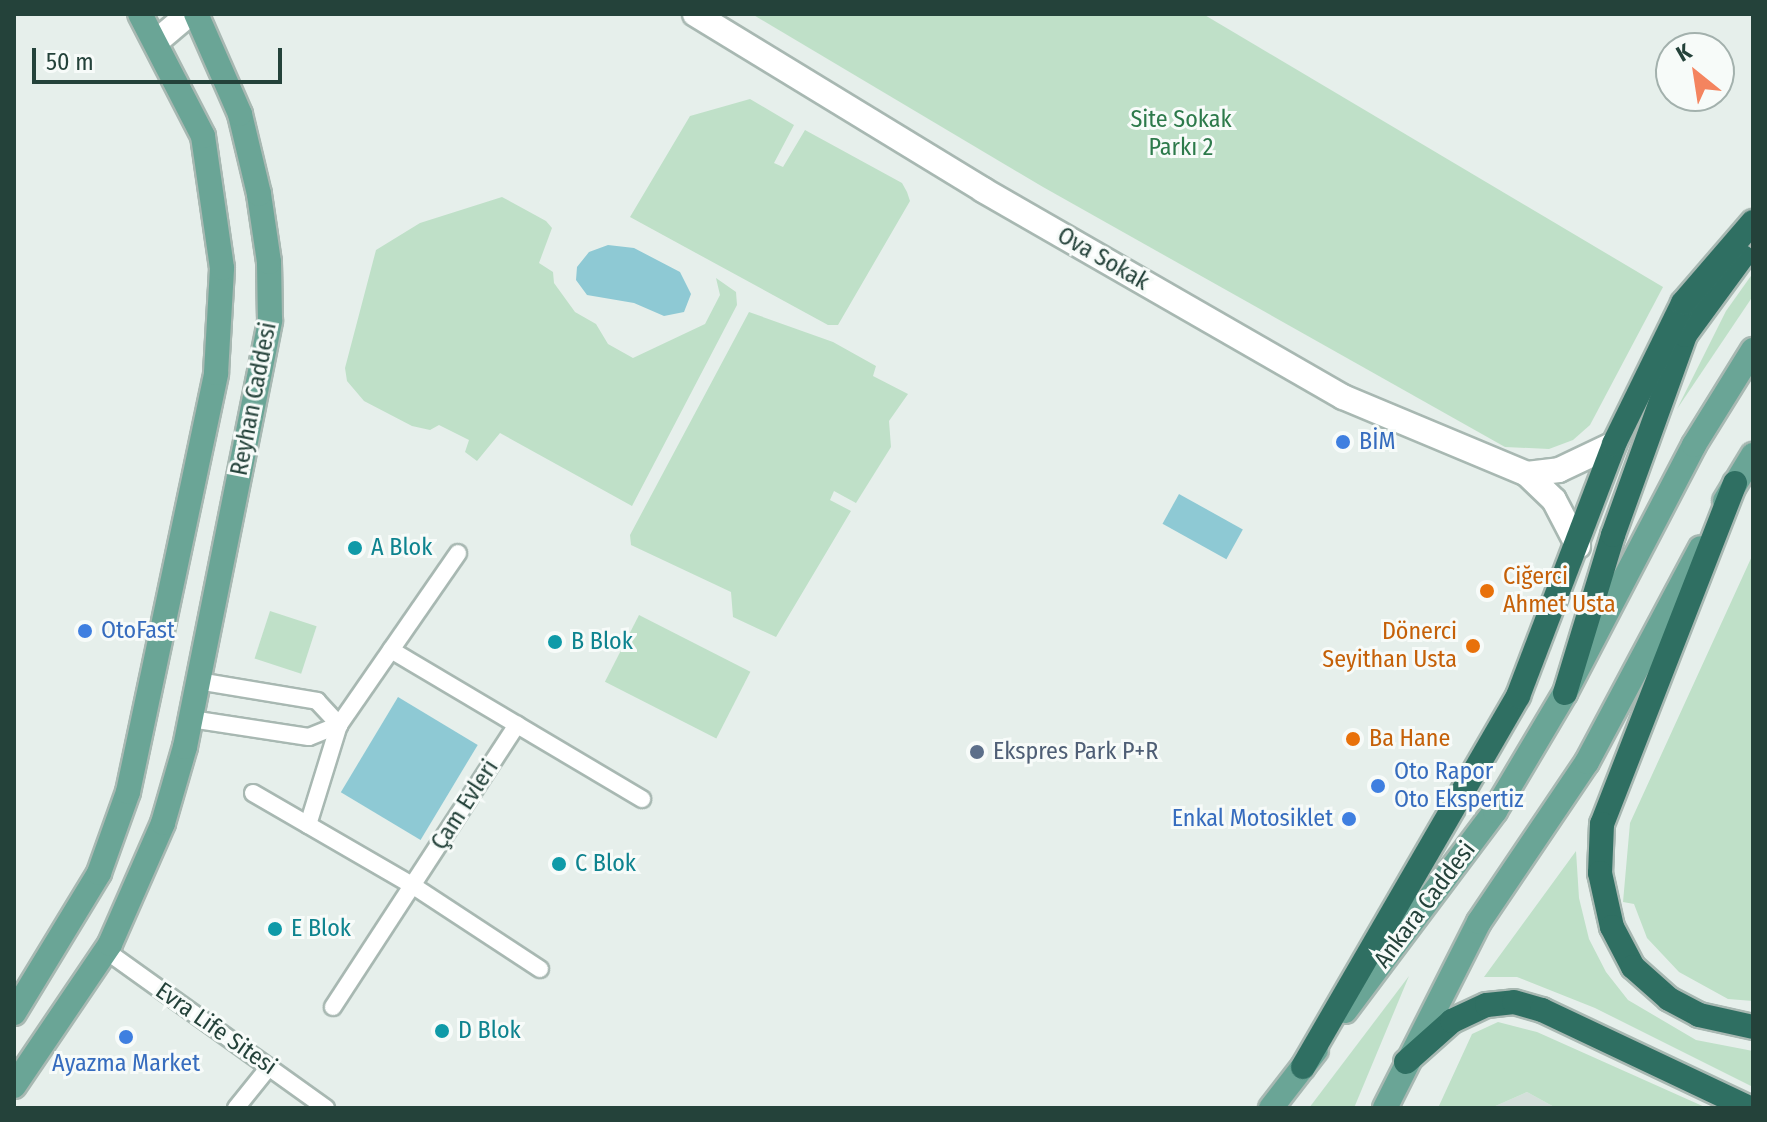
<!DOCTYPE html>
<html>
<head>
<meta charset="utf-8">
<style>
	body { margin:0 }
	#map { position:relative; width:1767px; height:1122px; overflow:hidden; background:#e6efeb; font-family:"Fira Sans Condensed",sans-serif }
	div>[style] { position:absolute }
	.built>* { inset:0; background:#d4dfda }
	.green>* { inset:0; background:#bfe0c8; transform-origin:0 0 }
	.water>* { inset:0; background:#8ec9d4; transform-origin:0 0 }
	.roads { filter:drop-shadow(2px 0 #a8b8b2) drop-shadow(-2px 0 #a8b8b2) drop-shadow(0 2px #a8b8b2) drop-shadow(0 -2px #a8b8b2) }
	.service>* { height:16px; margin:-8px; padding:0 8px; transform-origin:8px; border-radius:8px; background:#fff }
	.minor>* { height:24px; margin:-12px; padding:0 12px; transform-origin:12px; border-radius:12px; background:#fff }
	.primary>* { height:24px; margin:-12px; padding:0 12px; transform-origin:12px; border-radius:12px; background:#6aa596 }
	.motorway>* { height:24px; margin:-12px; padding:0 12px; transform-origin:12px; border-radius:12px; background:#2f6f62 }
	.dots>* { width:22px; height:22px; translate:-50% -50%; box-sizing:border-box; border:4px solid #f7fbf9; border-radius:50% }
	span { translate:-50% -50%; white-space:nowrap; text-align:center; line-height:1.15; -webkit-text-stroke:6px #f7fbf9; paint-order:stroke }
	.park-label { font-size:24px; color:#2d7a4b }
	.street-label { font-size:24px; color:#24423a }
	.shop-label { font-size:24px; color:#366cbe }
	.left { translate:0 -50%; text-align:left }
	.right { translate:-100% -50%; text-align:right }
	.culture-label { font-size:24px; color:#0d838f }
	.food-label { font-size:24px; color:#c56008 }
	.service-label { font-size:24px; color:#4e5e75 }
	.frame { position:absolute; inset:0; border:16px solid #24423a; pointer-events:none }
	.north { position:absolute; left:1655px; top:32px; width:80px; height:80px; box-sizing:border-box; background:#f7fbf9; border:2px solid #a3b1ad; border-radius:50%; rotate:330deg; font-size:22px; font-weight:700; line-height:32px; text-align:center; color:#24423a }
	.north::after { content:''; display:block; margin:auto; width:28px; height:36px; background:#f4845f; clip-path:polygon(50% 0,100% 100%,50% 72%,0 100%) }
	.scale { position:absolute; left:32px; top:48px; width:250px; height:36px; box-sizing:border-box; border:4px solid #24423a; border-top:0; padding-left:10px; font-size:24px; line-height:28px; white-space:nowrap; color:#24423a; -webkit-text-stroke:6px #f7fbf9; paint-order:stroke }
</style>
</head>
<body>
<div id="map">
	<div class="built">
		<i style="clip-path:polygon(1527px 1092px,1556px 1108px,1491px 1108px)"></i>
	</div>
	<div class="green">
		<i style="clip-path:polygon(752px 14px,1203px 14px,1663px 287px,1590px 425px,1573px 440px,1549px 449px,1505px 447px,1043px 187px)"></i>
		<i style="clip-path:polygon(750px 99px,794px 125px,774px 163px,783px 167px,805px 130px,902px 183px,907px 192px,910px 201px,838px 325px,828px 325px,630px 217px,690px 116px)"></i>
		<i style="clip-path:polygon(502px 197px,546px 221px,552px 228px,539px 263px,553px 272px,554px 283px,575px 312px,596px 324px,608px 344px,633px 358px,705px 324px,720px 295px,716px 278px,736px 292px,737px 305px,632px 506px,500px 433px,477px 461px,465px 452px,469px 440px,439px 425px,430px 430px,412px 426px,364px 401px,347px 381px,345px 368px,376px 250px,420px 223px)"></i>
		<i style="clip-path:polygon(1753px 273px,1753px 296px,1677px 409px,1726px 311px)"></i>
		<i style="clip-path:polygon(749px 312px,833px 342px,876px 366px,873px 376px,908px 394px,889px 421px,891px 447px,856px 503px,834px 491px,830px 500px,851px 511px,776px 637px,733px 617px,731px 592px,631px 545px,630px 535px)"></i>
		<i style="clip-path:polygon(1753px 554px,1753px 1001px,1728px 999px,1679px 972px,1647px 938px,1634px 904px,1623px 902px,1630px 823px)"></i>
		<i style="left:270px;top:611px;width:49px;height:50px;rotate:18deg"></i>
		<i style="left:639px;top:615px;width:125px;height:75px;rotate:27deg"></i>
		<i style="clip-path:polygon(1576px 851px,1579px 898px,1589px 939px,1606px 972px,1628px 1000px,1696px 1040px,1753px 1051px,1753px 1087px,1595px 1008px,1517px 977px,1484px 977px)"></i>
		<i style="clip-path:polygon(1409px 976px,1354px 1108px,1309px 1108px)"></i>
		<i style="clip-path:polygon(1498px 1022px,1537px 1032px,1707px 1108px,1556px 1108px,1527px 1092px,1491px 1108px,1438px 1108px,1472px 1034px)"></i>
	</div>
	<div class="water">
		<i style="clip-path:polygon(608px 245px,634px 248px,680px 272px,691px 294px,684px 312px,664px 316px,634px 303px,587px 295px,576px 280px,577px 267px,589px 252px)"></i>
		<i style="left:1179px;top:494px;width:73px;height:34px;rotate:29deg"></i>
		<i style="left:398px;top:697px;width:93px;height:111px;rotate:31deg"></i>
	</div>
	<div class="roads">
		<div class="service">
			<i style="left:391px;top:650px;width:292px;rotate:30.7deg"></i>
			<i style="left:198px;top:681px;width:121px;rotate:9.5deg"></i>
			<i style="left:317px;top:701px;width:33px;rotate:47deg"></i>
			<i style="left:191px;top:719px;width:119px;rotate:8.7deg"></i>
			<i style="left:309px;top:737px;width:32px;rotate:-22deg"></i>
			<i style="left:253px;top:793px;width:184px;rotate:30.1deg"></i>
			<i style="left:412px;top:885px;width:153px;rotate:33.3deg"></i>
			<i style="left:308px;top:825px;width:105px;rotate:-72.8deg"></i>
			<i style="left:339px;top:725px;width:209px;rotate:-55.3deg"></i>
			<i style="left:105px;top:950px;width:272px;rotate:35.6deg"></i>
			<i style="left:333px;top:1007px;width:337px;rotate:-56.9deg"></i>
			<i style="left:236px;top:1108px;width:53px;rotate:-51.2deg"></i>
		</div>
		<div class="minor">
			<i style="left:695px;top:14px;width:338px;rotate:31.4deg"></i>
			<i style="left:983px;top:190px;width:415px;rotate:29.9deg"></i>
			<i style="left:1343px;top:397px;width:199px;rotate:22.7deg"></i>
			<i style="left:1527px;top:474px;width:37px;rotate:44deg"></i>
			<i style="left:1554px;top:500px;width:52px;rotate:62.4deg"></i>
			<i style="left:157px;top:41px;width:42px;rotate:-40.2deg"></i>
			<i style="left:1527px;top:474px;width:32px;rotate:-7deg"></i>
			<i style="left:1559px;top:470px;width:61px;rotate:-25.3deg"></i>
		</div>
		<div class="primary">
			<i style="left:1725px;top:501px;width:54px;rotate:-58.7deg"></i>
			<i style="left:1345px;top:1011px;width:250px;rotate:-53.1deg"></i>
			<i style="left:1495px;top:811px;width:137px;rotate:-59.3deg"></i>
			<i style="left:1565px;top:693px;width:280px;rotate:-62.5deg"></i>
			<i style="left:1694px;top:445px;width:112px;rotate:-58.2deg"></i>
			<i style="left:14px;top:1013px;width:164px;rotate:-58.7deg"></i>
			<i style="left:99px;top:873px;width:86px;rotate:-70.3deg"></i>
			<i style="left:128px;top:792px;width:428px;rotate:-78.1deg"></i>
			<i style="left:216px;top:373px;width:105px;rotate:-86.7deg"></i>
			<i style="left:222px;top:268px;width:133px;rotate:-98.2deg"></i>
			<i style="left:203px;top:136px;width:137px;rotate:-117.3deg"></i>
			<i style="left:14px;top:1086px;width:171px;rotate:-55.9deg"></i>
			<i style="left:110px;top:944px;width:132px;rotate:-66.3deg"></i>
			<i style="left:163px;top:823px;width:79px;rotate:-73.9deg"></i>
			<i style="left:185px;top:747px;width:435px;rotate:-78.7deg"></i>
			<i style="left:270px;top:320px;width:58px;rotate:-91deg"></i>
			<i style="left:269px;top:262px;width:69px;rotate:-98.4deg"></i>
			<i style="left:259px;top:194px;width:82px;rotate:-103.4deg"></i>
			<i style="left:240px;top:114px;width:109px;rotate:-113.7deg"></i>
			<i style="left:1271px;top:1108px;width:73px;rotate:-52.2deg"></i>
			<i style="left:1385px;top:1108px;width:208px;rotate:-63.2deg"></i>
			<i style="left:1479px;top:922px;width:193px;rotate:-56deg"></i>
			<i style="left:1587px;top:762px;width:242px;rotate:-62deg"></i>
		</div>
		<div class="motorway">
			<i style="left:1735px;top:483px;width:366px;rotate:111.3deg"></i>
			<i style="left:1602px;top:824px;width:49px;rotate:92.3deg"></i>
			<i style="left:1600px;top:873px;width:55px;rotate:77.5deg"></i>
			<i style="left:1612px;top:927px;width:45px;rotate:62.3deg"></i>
			<i style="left:1633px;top:967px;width:48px;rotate:41.6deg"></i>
			<i style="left:1669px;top:999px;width:34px;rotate:28deg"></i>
			<i style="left:1699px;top:1015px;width:55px;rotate:12.5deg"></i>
			<i style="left:1565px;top:693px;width:165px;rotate:-73.1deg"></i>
			<i style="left:1613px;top:535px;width:213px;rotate:-70.2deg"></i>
			<i style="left:1685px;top:335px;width:97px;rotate:-53.8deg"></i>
			<i style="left:1406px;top:1062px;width:62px;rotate:-41.7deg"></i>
			<i style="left:1452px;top:1021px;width:38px;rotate:-25deg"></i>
			<i style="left:1487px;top:1005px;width:27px;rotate:-6deg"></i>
			<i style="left:1514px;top:1002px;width:29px;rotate:16deg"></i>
			<i style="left:1542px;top:1010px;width:229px;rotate:25.3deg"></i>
			<i style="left:1303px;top:1067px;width:429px;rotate:-59.9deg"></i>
			<i style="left:1518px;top:696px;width:270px;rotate:-69.1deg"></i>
			<i style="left:1614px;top:444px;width:157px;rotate:-63.9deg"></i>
			<i style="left:1683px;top:303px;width:107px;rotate:-49.2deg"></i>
		</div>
	</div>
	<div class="dots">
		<i style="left:1343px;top:442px;background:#3f7fe0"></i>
		<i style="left:355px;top:548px;background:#0f9aa8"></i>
		<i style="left:1487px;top:591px;background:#e8710a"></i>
		<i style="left:85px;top:631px;background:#3f7fe0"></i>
		<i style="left:555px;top:642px;background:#0f9aa8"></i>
		<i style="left:1473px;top:646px;background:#e8710a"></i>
		<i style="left:1353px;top:739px;background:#e8710a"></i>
		<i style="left:977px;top:752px;background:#5c6f8a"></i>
		<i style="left:1378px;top:786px;background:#3f7fe0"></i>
		<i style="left:1349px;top:819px;background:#3f7fe0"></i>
		<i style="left:559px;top:864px;background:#0f9aa8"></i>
		<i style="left:275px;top:929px;background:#0f9aa8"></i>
		<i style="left:442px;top:1031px;background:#0f9aa8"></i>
		<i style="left:126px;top:1037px;background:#3f7fe0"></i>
	</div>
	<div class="park-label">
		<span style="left:1181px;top:134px">Site Sokak<br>Parkı 2</span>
	</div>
	<div class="street-label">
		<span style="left:1103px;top:259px;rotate:30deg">Ova Sokak</span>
		<span style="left:254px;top:399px;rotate:-79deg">Reyhan Caddesi</span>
		<span style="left:465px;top:805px;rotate:-57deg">Çam Evleri</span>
		<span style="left:1425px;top:905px;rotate:-53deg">Ankara Caddesi</span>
		<span style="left:216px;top:1029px;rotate:35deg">Evra Life Sitesi</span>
	</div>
	<div class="shop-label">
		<span class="left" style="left:1359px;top:442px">BİM</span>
		<span class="left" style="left:101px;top:631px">OtoFast</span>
		<span class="left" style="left:1394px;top:786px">Oto Rapor<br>Oto Ekspertiz</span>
		<span class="right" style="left:1333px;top:819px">Enkal Motosiklet</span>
		<span style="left:126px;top:1064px">Ayazma Market</span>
	</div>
	<div class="culture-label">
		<span class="left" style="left:371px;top:548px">A Blok</span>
		<span class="left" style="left:571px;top:642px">B Blok</span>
		<span class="left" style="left:575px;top:864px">C Blok</span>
		<span class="left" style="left:291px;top:929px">E Blok</span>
		<span class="left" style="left:458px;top:1031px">D Blok</span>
	</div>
	<div class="food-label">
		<span class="left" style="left:1503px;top:591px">Ciğerci<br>Ahmet Usta</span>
		<span class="right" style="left:1457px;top:646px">Dönerci<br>Seyithan Usta</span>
		<span class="left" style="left:1369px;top:739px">Ba Hane</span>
	</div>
	<div class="service-label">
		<span class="left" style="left:993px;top:752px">Ekspres Park P+R</span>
	</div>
	<div class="frame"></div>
	<div class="north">K</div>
	<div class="scale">50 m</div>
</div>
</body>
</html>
